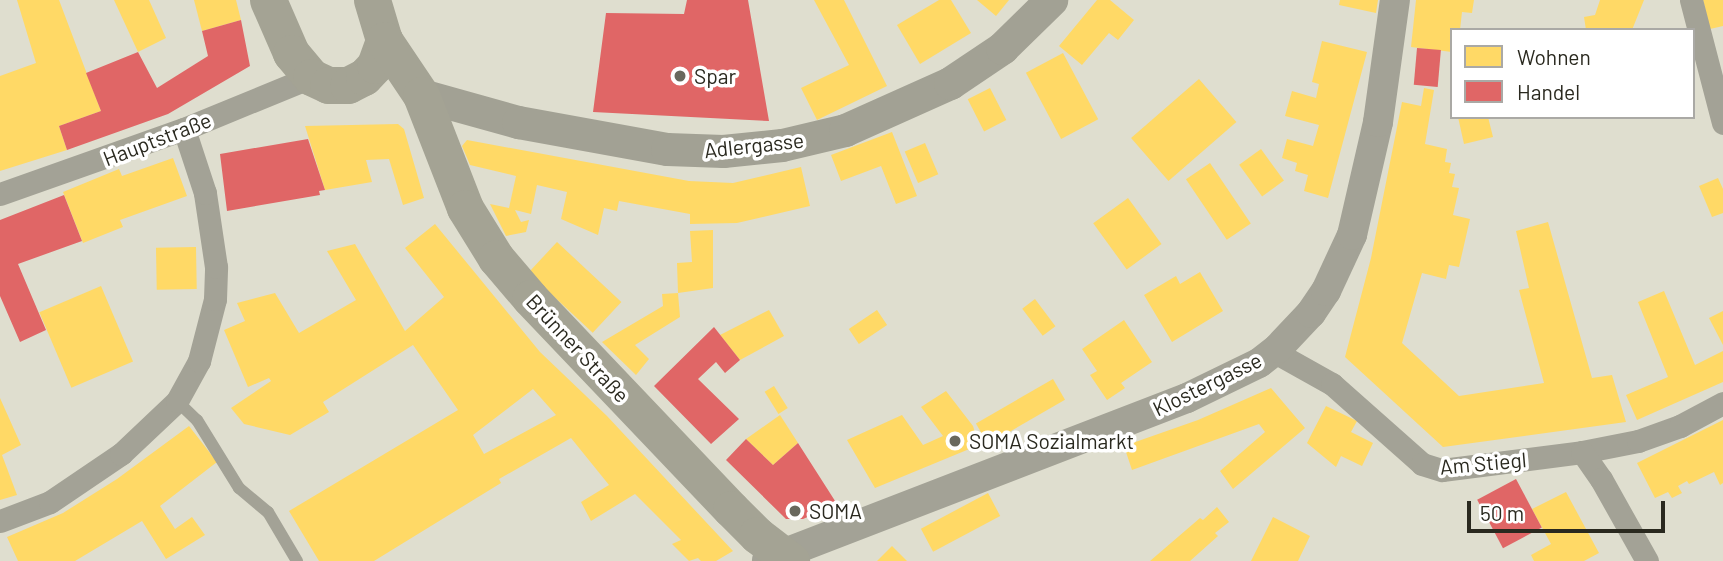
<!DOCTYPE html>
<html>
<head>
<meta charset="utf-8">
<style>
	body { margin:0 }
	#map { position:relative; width:1723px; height:561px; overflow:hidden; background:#dfdecf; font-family:Barlow,sans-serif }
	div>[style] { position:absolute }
	.homes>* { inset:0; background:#ffd966; transform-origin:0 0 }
	.shops>* { inset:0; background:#e06666; transform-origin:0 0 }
	.service>* { height:12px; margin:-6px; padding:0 6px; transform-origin:6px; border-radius:6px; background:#a3a296 }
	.minor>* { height:23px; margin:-11.5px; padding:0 11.5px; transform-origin:11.5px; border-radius:11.5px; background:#a3a296 }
	.tertiary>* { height:30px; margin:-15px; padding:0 15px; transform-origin:15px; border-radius:15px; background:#a3a296 }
	.secondary>* { height:33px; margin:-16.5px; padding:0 16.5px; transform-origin:16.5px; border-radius:16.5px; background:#a2a194 }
	.primary>* { height:37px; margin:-18.5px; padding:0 18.5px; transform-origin:18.5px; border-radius:18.5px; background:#a4a394 }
	.dots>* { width:19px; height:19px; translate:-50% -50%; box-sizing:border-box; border:4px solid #fff; border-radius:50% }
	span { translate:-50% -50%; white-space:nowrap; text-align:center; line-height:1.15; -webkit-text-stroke:7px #fff; paint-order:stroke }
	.poi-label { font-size:21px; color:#2a291f }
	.left { translate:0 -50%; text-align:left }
	.street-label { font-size:21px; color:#2a291f }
	.legend { position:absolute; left:1450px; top:28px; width:245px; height:91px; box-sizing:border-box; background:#fff; border:2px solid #aaa9a5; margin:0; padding:9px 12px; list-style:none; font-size:21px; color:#2a291f }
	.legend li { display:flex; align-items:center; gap:14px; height:35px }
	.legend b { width:35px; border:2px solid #aaa9a5 }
	.scale { position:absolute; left:1467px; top:501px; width:198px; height:32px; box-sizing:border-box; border:4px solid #2a291f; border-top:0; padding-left:9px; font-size:21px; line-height:24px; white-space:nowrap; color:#2a291f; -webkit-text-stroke:5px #fff; paint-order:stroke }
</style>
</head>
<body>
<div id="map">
	<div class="homes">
		<i style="clip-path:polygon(17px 0,59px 0,101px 111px,59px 126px,67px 150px,0 171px,0 76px,36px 63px)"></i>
		<i style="clip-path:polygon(114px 0,149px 0,166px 38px,138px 52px)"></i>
		<i style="clip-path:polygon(194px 0,236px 0,241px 20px,202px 31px)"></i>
		<i style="clip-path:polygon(814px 0,844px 0,887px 86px,817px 120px,801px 88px,849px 65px)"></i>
		<i style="clip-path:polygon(939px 0,951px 0,971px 33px,920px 64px,897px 25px)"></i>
		<i style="clip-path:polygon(977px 0,1009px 0,996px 16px)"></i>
		<i style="clip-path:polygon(1097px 0,1110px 0,1134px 20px,1118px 40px,1109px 33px,1082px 65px,1059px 46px)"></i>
		<i style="clip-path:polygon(1340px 0,1378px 0,1376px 13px,1339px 5px)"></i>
		<i style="clip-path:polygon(1416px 0,1474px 0,1472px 13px,1462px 12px,1460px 30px,1452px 30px,1452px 52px,1411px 47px)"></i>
		<i style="clip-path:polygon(1600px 0,1644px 0,1632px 30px,1586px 30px,1584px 17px,1595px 15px)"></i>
		<i style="clip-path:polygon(1703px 0,1723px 0,1723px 26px,1710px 29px)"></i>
		<i style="clip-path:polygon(1322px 41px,1367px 52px,1328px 198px,1304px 191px,1308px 175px,1295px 171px,1297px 163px,1282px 158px,1287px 139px,1313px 146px,1319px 125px,1285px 116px,1292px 91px,1316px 98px,1319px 84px,1312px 82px)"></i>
		<i style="left:1063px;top:53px;width:75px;height:42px;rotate:62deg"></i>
		<i style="left:1199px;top:79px;width:57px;height:90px;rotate:49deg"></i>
		<i style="left:990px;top:88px;width:36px;height:25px;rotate:63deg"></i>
		<i style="clip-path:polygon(1424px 88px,1434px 90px,1425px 144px,1447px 149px,1445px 162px,1451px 163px,1449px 173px,1455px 174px,1452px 187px,1459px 188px,1453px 215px,1470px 219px,1459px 267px,1449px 265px,1446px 279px,1422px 273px,1402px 343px,1459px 396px,1544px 383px,1519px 290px,1529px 288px,1516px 231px,1548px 222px,1592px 378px,1612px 375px,1626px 422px,1443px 447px,1345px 357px,1371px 258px,1402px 102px,1421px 106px)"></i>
		<i style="clip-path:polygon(1458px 117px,1488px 117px,1493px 137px,1464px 144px)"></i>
		<i style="clip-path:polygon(398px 124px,404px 129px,424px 198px,403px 205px,389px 159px,366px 160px,372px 182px,325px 190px,305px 126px)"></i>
		<i style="clip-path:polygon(892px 132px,917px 196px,896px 204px,881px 166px,841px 181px,831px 155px)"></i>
		<i style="clip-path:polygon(467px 140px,689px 181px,733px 183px,801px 167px,810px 206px,737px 223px,690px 224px,690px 214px,619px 201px,617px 211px,604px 208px,598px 235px,561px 219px,567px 192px,537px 185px,531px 214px,515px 210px,521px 222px,529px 220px,526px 232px,506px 236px,490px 204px,509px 208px,516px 176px,470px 165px,462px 146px)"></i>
		<i style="left:925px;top:143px;width:34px;height:22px;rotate:67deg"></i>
		<i style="left:1261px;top:149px;width:39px;height:27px;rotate:54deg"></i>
		<i style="clip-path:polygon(173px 158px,187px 196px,120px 220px,123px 227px,83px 243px,63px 192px,119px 169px,122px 176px)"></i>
		<i style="left:1210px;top:163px;width:73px;height:29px;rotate:56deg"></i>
		<i style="clip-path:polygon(1718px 178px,1723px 189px,1723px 213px,1712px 217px,1699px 186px)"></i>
		<i style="left:1128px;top:198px;width:57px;height:43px;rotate:54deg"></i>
		<i style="clip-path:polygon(evenodd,435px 224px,540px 352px,607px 416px,733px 551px,716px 561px,701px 561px,698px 558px,689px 561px,672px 544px,681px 540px,635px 494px,591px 521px,581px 502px,609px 485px,571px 438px,499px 479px,501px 483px,374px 561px,319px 561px,289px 511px,458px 410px,413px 345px,323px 402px,329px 412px,290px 435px,244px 424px,231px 408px,271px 381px,269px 378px,248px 387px,224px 330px,245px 321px,237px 303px,275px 293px,299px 333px,356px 300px,327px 251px,355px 244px,405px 331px,444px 297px,405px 248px,435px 224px,533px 389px,556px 415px,484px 454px,473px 435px,533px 389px)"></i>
		<i style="clip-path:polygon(713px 230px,713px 288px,678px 293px,680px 317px,635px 345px,649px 359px,636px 375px,602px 342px,663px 306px,662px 294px,678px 293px,677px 263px,692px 262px,690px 231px)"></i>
		<i style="left:557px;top:242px;width:88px;height:42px;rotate:43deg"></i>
		<i style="left:196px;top:247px;width:42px;height:40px;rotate:89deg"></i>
		<i style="clip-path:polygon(1200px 272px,1223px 311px,1172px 342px,1144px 295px,1176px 276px,1180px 284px)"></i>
		<i style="left:101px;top:286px;width:82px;height:67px;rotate:67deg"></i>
		<i style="clip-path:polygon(1664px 291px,1695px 365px,1723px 351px,1723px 382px,1637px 420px,1626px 395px,1668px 377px,1638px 302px)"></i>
		<i style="left:1035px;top:299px;width:34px;height:16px;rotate:53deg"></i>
		<i style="clip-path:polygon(769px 310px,784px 336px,740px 360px,720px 335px)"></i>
		<i style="left:877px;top:310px;width:18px;height:34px;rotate:56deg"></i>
		<i style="clip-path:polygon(1723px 311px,1723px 345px,1709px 318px)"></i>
		<i style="clip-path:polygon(1124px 320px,1152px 362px,1121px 383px,1125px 388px,1107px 400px,1090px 375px,1097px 371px,1082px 349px)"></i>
		<i style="left:1053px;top:379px;width:24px;height:89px;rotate:60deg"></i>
		<i style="left:774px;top:386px;width:26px;height:11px;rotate:58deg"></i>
		<i style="clip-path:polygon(1271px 388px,1305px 428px,1233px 489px,1220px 471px,1265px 432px,1259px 424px,1132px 470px,1124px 446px,1198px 420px)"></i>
		<i style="clip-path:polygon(946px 391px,973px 426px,979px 445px,875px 488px,847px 440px,902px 415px,923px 445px,943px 436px,921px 407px)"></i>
		<i style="clip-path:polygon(0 398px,21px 445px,2px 455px,17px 495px,0 500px)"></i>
		<i style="clip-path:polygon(1326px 406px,1357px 421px,1351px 432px,1373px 443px,1362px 466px,1341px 456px,1336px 467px,1307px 443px)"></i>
		<i style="clip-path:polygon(780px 415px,798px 443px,773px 465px,746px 439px)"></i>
		<i style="clip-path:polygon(1723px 420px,1723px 483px,1720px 485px,1714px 472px,1689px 484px,1687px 481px,1678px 486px,1682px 493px,1672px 498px,1668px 492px,1655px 498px,1637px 463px)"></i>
		<i style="clip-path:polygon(189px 426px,217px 462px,160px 506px,175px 529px,192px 517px,205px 535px,166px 559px,142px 521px,75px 561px,18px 561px,7px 537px,63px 513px,117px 479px)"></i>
		<i style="clip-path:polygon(1566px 492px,1599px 553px,1584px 561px,1534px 561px,1531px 555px,1551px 544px,1532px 509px)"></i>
		<i style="left:988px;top:493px;width:26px;height:76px;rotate:62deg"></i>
		<i style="clip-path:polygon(1217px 507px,1229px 522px,1215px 533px,1218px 536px,1190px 561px,1150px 561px,1200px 518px,1203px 520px)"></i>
		<i style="clip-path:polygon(1273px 517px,1310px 536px,1298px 561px,1251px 561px)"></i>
		<i style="clip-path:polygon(892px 546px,907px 561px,877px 561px)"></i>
	</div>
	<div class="shops">
		<i style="clip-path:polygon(687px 0,748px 0,769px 121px,593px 112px,606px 13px,684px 14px)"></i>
		<i style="clip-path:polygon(241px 20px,250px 66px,168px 114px,67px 150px,59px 126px,101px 111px,86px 73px,138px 52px,157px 88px,208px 56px,202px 31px)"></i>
		<i style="left:1417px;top:48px;width:24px;height:37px;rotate:5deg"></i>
		<i style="clip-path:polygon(308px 139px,325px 190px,319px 191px,320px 195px,227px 211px,220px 154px)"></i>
		<i style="clip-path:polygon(64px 195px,82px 241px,18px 264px,46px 330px,20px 342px,0 296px,0 220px)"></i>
		<i style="clip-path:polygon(714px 327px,740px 360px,725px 373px,716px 362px,698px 379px,739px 419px,711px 444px,654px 386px)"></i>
		<i style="clip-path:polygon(746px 439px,773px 465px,798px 443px,837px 504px,803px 519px,786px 519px,726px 460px)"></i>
		<i style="left:1516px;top:479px;width:55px;height:44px;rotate:62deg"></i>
	</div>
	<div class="service">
		<i style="left:177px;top:401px;width:28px;rotate:44deg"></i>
		<i style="left:197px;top:420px;width:80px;rotate:58.3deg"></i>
		<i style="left:239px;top:488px;width:38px;rotate:40deg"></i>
		<i style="left:268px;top:512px;width:57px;rotate:59.4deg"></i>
	</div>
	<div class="minor">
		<i style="left:1691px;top:0;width:127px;rotate:75.4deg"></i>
		<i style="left:0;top:194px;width:195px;rotate:-19.5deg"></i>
		<i style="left:184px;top:129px;width:137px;rotate:-22.3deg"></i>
		<i style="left:1273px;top:351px;width:68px;rotate:29.2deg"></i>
		<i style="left:1332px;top:384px;width:120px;rotate:41.6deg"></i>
		<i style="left:1422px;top:464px;width:21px;rotate:17deg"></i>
		<i style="left:1442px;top:470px;width:141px;rotate:-7.3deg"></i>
		<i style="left:1582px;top:452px;width:57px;rotate:-11.1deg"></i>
		<i style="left:1638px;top:441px;width:45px;rotate:-19.7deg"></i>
		<i style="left:1680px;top:426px;width:49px;rotate:-28.1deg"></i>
		<i style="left:1582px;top:452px;width:33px;rotate:55deg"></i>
		<i style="left:1601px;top:479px;width:94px;rotate:60.7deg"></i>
		<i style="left:0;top:521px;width:53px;rotate:-20.8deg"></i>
		<i style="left:50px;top:502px;width:86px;rotate:-34.1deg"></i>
		<i style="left:121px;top:454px;width:77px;rotate:-43.4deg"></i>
		<i style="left:177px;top:401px;width:46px;rotate:-61.2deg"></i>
		<i style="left:199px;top:361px;width:64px;rotate:-75.5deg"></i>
		<i style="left:215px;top:299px;width:32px;rotate:-88deg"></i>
		<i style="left:216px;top:267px;width:75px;rotate:-98.5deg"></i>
		<i style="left:205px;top:193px;width:67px;rotate:-108.2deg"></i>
	</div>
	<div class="tertiary">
		<i style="left:767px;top:560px;width:450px;rotate:-21.1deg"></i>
		<i style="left:1187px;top:398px;width:80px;rotate:-25.9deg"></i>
		<i style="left:1259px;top:363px;width:24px;rotate:-38deg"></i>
		<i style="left:1278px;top:348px;width:48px;rotate:-46.7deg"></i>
		<i style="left:1311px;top:313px;width:27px;rotate:-56deg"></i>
		<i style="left:1326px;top:291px;width:62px;rotate:-65.1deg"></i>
		<i style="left:1352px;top:235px;width:116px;rotate:-77deg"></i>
		<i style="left:1378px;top:122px;width:123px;rotate:-82.1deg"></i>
	</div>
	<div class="secondary">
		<i style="left:421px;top:95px;width:101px;rotate:15.6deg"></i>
		<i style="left:518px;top:122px;width:151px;rotate:10.3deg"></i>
		<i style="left:667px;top:149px;width:56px;rotate:2deg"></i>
		<i style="left:723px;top:151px;width:59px;rotate:-5.8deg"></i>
		<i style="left:782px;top:145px;width:65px;rotate:-13.4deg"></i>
		<i style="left:845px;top:130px;width:115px;rotate:-24.1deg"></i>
		<i style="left:950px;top:83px;width:63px;rotate:-33.9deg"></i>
		<i style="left:1002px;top:48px;width:69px;rotate:-44.4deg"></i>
	</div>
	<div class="primary">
		<i style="left:268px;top:0;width:58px;rotate:66.5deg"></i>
		<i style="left:291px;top:53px;width:31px;rotate:50deg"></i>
		<i style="left:311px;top:77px;width:19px;rotate:25deg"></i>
		<i style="left:328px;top:85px;width:20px"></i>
		<i style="left:348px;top:85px;width:18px;rotate:-27deg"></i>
		<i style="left:364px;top:77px;width:16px;rotate:-47deg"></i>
		<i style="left:375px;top:65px;width:27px;rotate:-70deg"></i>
		<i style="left:372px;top:0;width:42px;rotate:73.3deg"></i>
		<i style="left:384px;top:40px;width:66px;rotate:56.1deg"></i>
		<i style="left:421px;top:95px;width:121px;rotate:68.7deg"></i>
		<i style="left:465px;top:208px;width:59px;rotate:58.2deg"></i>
		<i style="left:496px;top:258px;width:52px;rotate:49.6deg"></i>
		<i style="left:530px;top:298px;width:291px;rotate:46.4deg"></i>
		<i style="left:731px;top:509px;width:37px;rotate:45deg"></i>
		<i style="left:757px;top:535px;width:43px;rotate:37.4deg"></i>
	</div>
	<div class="dots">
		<i style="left:680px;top:76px;background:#69685d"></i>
		<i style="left:955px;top:441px;background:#69685d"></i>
		<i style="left:795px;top:511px;background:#69685d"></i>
	</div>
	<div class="poi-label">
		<span class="left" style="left:694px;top:76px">Spar</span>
		<span class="left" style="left:969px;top:441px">SOMA Sozialmarkt</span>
		<span class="left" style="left:809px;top:511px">SOMA</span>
	</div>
	<div class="street-label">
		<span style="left:157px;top:139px;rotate:-21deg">Hauptstraße</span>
		<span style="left:754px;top:145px;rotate:-6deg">Adlergasse</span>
		<span style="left:578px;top:348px;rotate:47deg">Brünner Straße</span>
		<span style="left:1207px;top:384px;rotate:-26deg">Klostergasse</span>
		<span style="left:1483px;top:463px;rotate:-5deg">Am Stiegl</span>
	</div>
	<ul class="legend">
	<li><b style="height:19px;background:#ffd966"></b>Wohnen</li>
	<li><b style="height:19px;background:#e06666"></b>Handel</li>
	</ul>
	<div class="scale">50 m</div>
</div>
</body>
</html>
